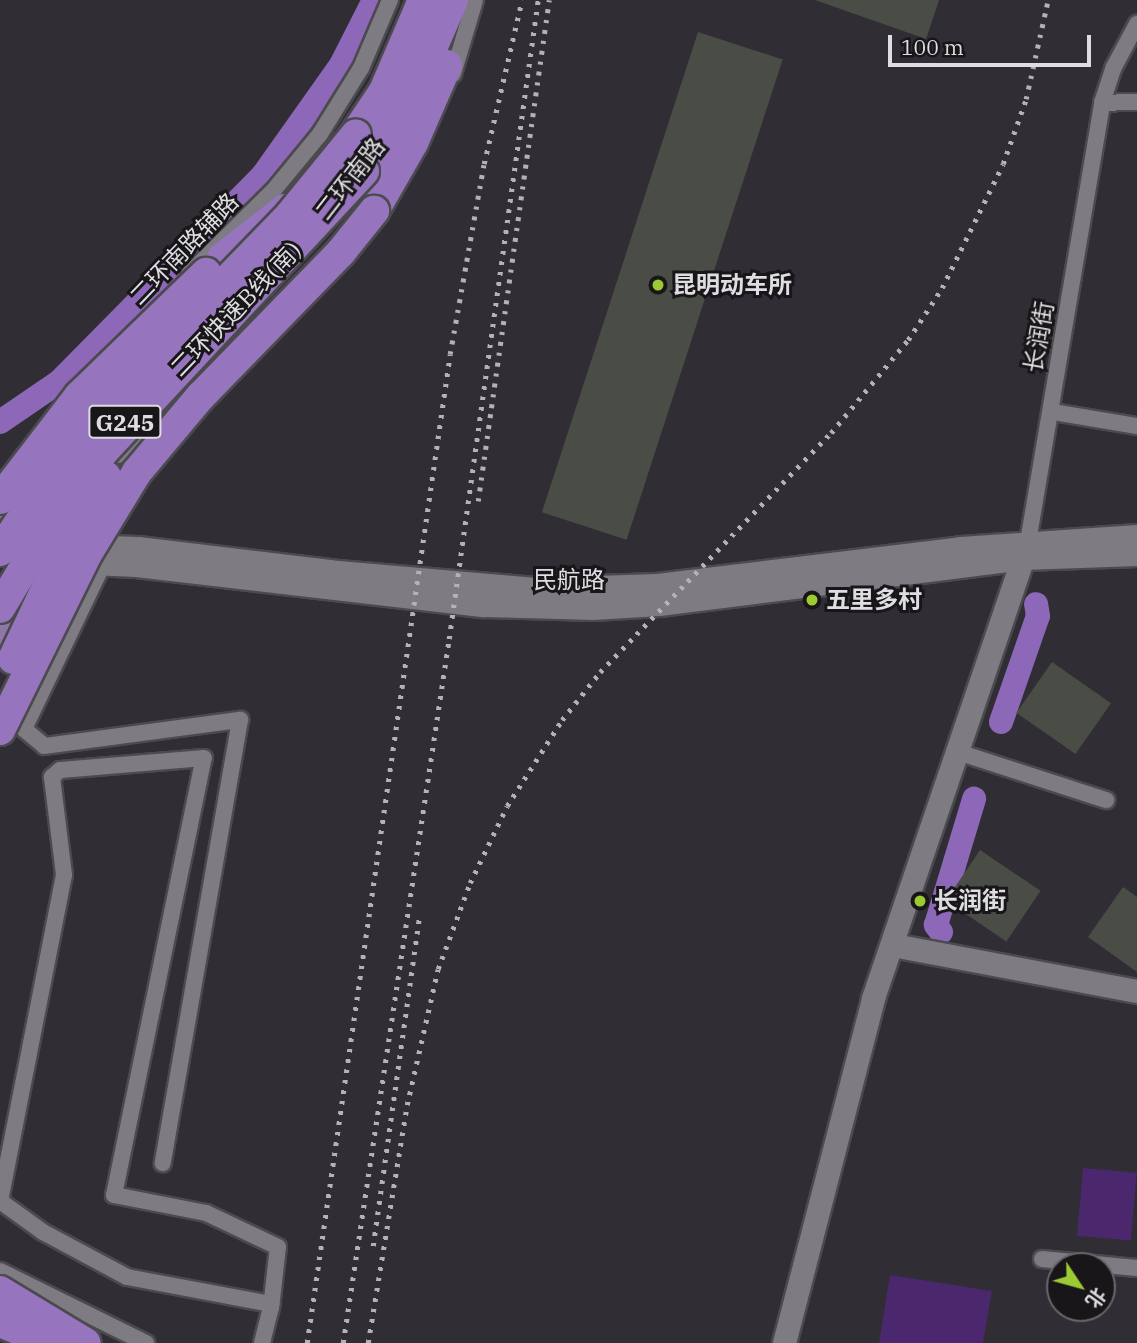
<!DOCTYPE html>
<html>
<head>
<meta charset="utf-8">
<style>
	body { margin:0 }
	#map { position:relative; width:1137px; height:1343px; overflow:hidden; background:#302e34; font-family:"IBM Plex Serif","Noto Sans SC",serif }
	div>[style] { position:absolute }
	.green>* { inset:0; background:#4b276d; transform-origin:0 0 }
	.river>* { height:24px; margin:-12px; padding:0 12px; transform-origin:12px; border-radius:12px; background:#8e68b8 }
	.building>* { inset:0; background:#4a4d46; transform-origin:0 0 }
	.roads { filter:drop-shadow(2px 0 #4b4a4e) drop-shadow(-2px 0 #4b4a4e) drop-shadow(0 2px #4b4a4e) drop-shadow(0 -2px #4b4a4e) }
	.street>* { height:16px; margin:-8px; padding:0 8px; transform-origin:8px; border-radius:8px; background:#7e7b82 }
	.secondary>* { height:23px; margin:-11.5px; padding:0 11.5px; transform-origin:11.5px; border-radius:11.5px; background:#7e7b82 }
	.primary>* { height:26px; margin:-13px; padding:0 13px; transform-origin:13px; border-radius:13px; background:#8d77a6 }
	.highway>* { height:30px; margin:-15px; padding:0 15px; transform-origin:15px; border-radius:15px; background:#9775be }
	.rail>* { height:4.5px; margin-top:-2.25px; transform-origin:0; background:repeating-linear-gradient(90deg,#b3b2b7 0 3.5px,transparent 0 10.5px) }
	.bridges { filter:drop-shadow(2px 0 #4b4a4e) drop-shadow(-2px 0 #4b4a4e) drop-shadow(0 2px #4b4a4e) drop-shadow(0 -2px #4b4a4e) }
	.highway-bridge>* { height:30px; margin:-15px; padding:0 15px; transform-origin:15px; border-radius:15px; background:#9775be }
	.dots>* { width:19px; height:19px; translate:-50% -50%; box-sizing:border-box; border:4px solid #181619; border-radius:50% }
	span { translate:-50% -50%; white-space:nowrap; text-align:center; line-height:1.15; -webkit-text-stroke:6px #181619; paint-order:stroke }
	.shield-label span { padding:2px 5px; background:#181619; border:2px solid; border-radius:5px; -webkit-text-stroke-width:0 }
	.shield-label { font-size:23px; color:#dedde1; font-weight:700 }
	.street-label { font-size:24px; color:#dedde1 }
	.poi-label { font-size:24px; color:#dedde1; font-weight:700 }
	.left { translate:0 -50%; text-align:left }
	.north { position:absolute; left:1046px; top:1252px; width:70px; height:70px; box-sizing:border-box; background:#181619; border:2px solid #676669; border-radius:50%; rotate:126deg; font-size:19px; font-weight:700; line-height:28px; text-align:center; color:#dedde1 }
	.north::after { content:''; display:block; margin:auto; width:24px; height:32px; background:#9cca32; clip-path:polygon(50% 0,100% 100%,50% 72%,0 100%) }
	.scale { position:absolute; left:888px; top:35px; width:203px; height:32px; box-sizing:border-box; border:4px solid #dedde1; border-top:0; padding-left:9px; font-size:21px; line-height:24px; white-space:nowrap; color:#dedde1; -webkit-text-stroke:5px #181619; paint-order:stroke }
</style>
</head>
<body>
<div id="map">
	<div class="green">
		<i style="left:1083px;top:1168px;width:54px;height:68px;rotate:5deg"></i>
		<i style="clip-path:polygon(890px 1275px,992px 1291px,983px 1343px,879px 1343px)"></i>
	</div>
	<div class="river">
		<i style="left:0;top:422px;width:73px;rotate:-34.3deg"></i>
		<i style="left:60px;top:381px;width:289px;rotate:-45.4deg"></i>
		<i style="left:263px;top:175px;width:135px;rotate:-54.7deg"></i>
		<i style="left:341px;top:65px;width:73px;rotate:-63.1deg"></i>
		<i style="left:1001px;top:722px;width:112px;rotate:-70.8deg"></i>
		<i style="left:1038px;top:616px;width:12px;rotate:-99deg"></i>
		<i style="left:941px;top:932px;width:9px;rotate:-126deg"></i>
		<i style="left:936px;top:925px;width:132px;rotate:-73.2deg"></i>
	</div>
	<div class="building">
		<i style="clip-path:polygon(815px 0,939px 0,926px 39px)"></i>
		<i style="left:698px;top:32px;width:89px;height:505px;rotate:18deg"></i>
		<i style="left:1052px;top:662px;width:72px;height:62px;rotate:35deg"></i>
		<i style="left:980px;top:850px;width:73px;height:61px;rotate:34deg"></i>
		<i style="clip-path:polygon(1123px 887px,1137px 897px,1137px 972px,1088px 937px)"></i>
	</div>
	<div class="roads">
		<div class="street">
			<i style="left:453px;top:74px;width:77px;rotate:-73.4deg"></i>
			<i style="left:1102px;top:103px;width:35px;rotate:-2deg"></i>
			<i style="left:189px;top:274px;width:118px;rotate:-44.7deg"></i>
			<i style="left:273px;top:191px;width:74px;rotate:-50.5deg"></i>
			<i style="left:320px;top:134px;width:78px;rotate:-58.2deg"></i>
			<i style="left:361px;top:68px;width:74px;rotate:-66.9deg"></i>
			<i style="left:1053px;top:412px;width:85px;rotate:9.5deg"></i>
			<i style="left:118px;top:455px;width:71px;rotate:-37deg"></i>
			<i style="left:0;top:524px;width:33px;rotate:-61deg"></i>
			<i style="left:1028px;top:542px;width:445px;rotate:-80.4deg"></i>
			<i style="left:1102px;top:103px;width:38px;rotate:-72deg"></i>
			<i style="left:1114px;top:67px;width:49px;rotate:-61.9deg"></i>
			<i style="left:103px;top:564px;width:183px;rotate:115.6deg"></i>
			<i style="left:24px;top:729px;width:26px;rotate:40deg"></i>
			<i style="left:44px;top:746px;width:198px;rotate:-7.6deg"></i>
			<i style="left:240px;top:720px;width:450px;rotate:99.9deg"></i>
			<i style="left:958px;top:752px;width:156px;rotate:18deg"></i>
			<i style="left:1042px;top:1259px;width:95px;rotate:5.4deg"></i>
			<i style="left:0;top:1271px;width:163px;rotate:26.3deg"></i>
			<i style="left:262px;top:1343px;width:36px;rotate:-76deg"></i>
			<i style="left:271px;top:1308px;width:61px;rotate:-83.5deg"></i>
			<i style="left:278px;top:1247px;width:80px;rotate:-154.7deg"></i>
			<i style="left:206px;top:1213px;width:94px;rotate:-168.9deg"></i>
			<i style="left:114px;top:1195px;width:446px;rotate:-78.4deg"></i>
			<i style="left:204px;top:758px;width:144px;rotate:175.2deg"></i>
			<i style="left:60px;top:770px;width:11px;rotate:139deg"></i>
			<i style="left:52px;top:777px;width:99px;rotate:83deg"></i>
			<i style="left:64px;top:875px;width:332px;rotate:101.1deg"></i>
			<i style="left:0;top:1201px;width:53px;rotate:35.8deg"></i>
			<i style="left:43px;top:1232px;width:95px;rotate:28.2deg"></i>
			<i style="left:127px;top:1277px;width:147px;rotate:10.6deg"></i>
		</div>
		<div class="secondary">
			<i style="left:80px;top:546px;width:58px;rotate:2deg"></i>
			<i style="left:138px;top:548px;width:201px;rotate:6.8deg"></i>
			<i style="left:338px;top:572px;width:201px;rotate:4.9deg"></i>
			<i style="left:538px;top:589px;width:119px;rotate:-1.9deg"></i>
			<i style="left:657px;top:585px;width:306px;rotate:-6.9deg"></i>
			<i style="left:961px;top:548px;width:176px;rotate:-3.9deg"></i>
			<i style="left:69px;top:562px;width:67px;rotate:2.6deg"></i>
			<i style="left:136px;top:565px;width:350px;rotate:6.6deg"></i>
			<i style="left:484px;top:605px;width:109px;rotate:1.6deg"></i>
			<i style="left:593px;top:608px;width:66px;rotate:-3.5deg"></i>
			<i style="left:659px;top:604px;width:367px;rotate:-7.2deg"></i>
			<i style="left:1023px;top:558px;width:114px;rotate:-2deg"></i>
			<i style="left:893px;top:945px;width:248px;rotate:10.7deg"></i>
			<i style="left:784px;top:1343px;width:356px;rotate:-75.5deg"></i>
			<i style="left:873px;top:998px;width:478px;rotate:-71.2deg"></i>
		</div>
		<div class="primary">
			<i style="left:0;top:641px;width:74px;rotate:-61.7deg"></i>
		</div>
		<div class="highway">
			<i style="left:341px;top:155px;width:77px;rotate:-56.1deg"></i>
			<i style="left:384px;top:91px;width:99px;rotate:-66.8deg"></i>
			<i style="left:348px;top:192px;width:107px;rotate:-55.7deg"></i>
			<i style="left:408px;top:104px;width:113px;rotate:-66.6deg"></i>
			<i style="left:374px;top:211px;width:78px;rotate:-60.2deg"></i>
			<i style="left:413px;top:143px;width:85px;rotate:-66.4deg"></i>
			<i style="left:222px;top:258px;width:80px;rotate:-37.9deg"></i>
		</div>
	</div>
	<div class="rail">
		<i style="left:478px;top:501px;width:506px;rotate:-81.93deg"></i>
		<i style="left:373px;top:1246px;width:332px;rotate:-82deg"></i>
		<i style="left:307px;top:1343px;width:999px;rotate:-81.77deg"></i>
		<i style="left:450px;top:354px;width:193px;rotate:-79.9deg"></i>
		<i style="left:484px;top:164px;width:168px;rotate:-77deg"></i>
		<i style="left:343px;top:1343px;width:712px;rotate:-81.44deg"></i>
		<i style="left:449px;top:639px;width:645px;rotate:-82.07deg"></i>
		<i style="left:368px;top:1343px;width:241px;rotate:-80.7deg"></i>
		<i style="left:407px;top:1105px;width:139px;rotate:-77.2deg"></i>
		<i style="left:438px;top:969px;width:92px;rotate:-69.6deg"></i>
		<i style="left:470px;top:883px;width:85px;rotate:-64.3deg"></i>
		<i style="left:507px;top:806px;width:102px;rotate:-57.4deg"></i>
		<i style="left:562px;top:720px;width:61px;rotate:-51.6deg"></i>
		<i style="left:600px;top:672px;width:332px;rotate:-46deg"></i>
		<i style="left:831px;top:433px;width:121px;rotate:-50.4deg"></i>
		<i style="left:908px;top:340px;width:62px;rotate:-56.8deg"></i>
		<i style="left:942px;top:288px;width:138px;rotate:-63.8deg"></i>
		<i style="left:1003px;top:164px;width:69px;rotate:-70.5deg"></i>
		<i style="left:1026px;top:99px;width:101px;rotate:-77.5deg"></i>
	</div>
	<div class="bridges">
		<div class="highway-bridge">
			<i style="left:0;top:499px;width:130px;rotate:-52.5deg"></i>
			<i style="left:79px;top:396px;width:177px;rotate:-44.1deg"></i>
			<i style="left:0;top:551px;width:102px;rotate:-56.2deg"></i>
			<i style="left:57px;top:466px;width:84px;rotate:-50.8deg"></i>
			<i style="left:110px;top:401px;width:259px;rotate:-45.9deg"></i>
			<i style="left:290px;top:215px;width:104px;rotate:-50.8deg"></i>
			<i style="left:0;top:608px;width:107px;rotate:-59.1deg"></i>
			<i style="left:55px;top:516px;width:81px;rotate:-53deg"></i>
			<i style="left:104px;top:451px;width:382px;rotate:-47.1deg"></i>
			<i style="left:13px;top:659px;width:138px;rotate:-64.7deg"></i>
			<i style="left:72px;top:534px;width:67px;rotate:-59.6deg"></i>
			<i style="left:0;top:730px;width:196px;rotate:-63.7deg"></i>
			<i style="left:87px;top:554px;width:96px;rotate:-58.6deg"></i>
			<i style="left:137px;top:472px;width:98px;rotate:-50deg"></i>
			<i style="left:200px;top:397px;width:202px;rotate:-45.8deg"></i>
			<i style="left:341px;top:252px;width:53px;rotate:-51.2deg"></i>
			<i style="left:0;top:1291px;width:100px;rotate:31.2deg"></i>
			<i style="left:0;top:1322px;width:54px;rotate:22.8deg"></i>
		</div>
	</div>
	<div class="dots">
		<i style="left:658px;top:285px;background:#9cca32"></i>
		<i style="left:812px;top:600px;background:#9cca32"></i>
		<i style="left:920px;top:901px;background:#9cca32"></i>
	</div>
	<div class="shield-label">
		<span style="left:125px;top:422px">G245</span>
	</div>
	<div class="street-label">
		<span style="left:350px;top:179px;rotate:-52deg">二环南路</span>
		<span style="left:184px;top:249px;rotate:-46deg">二环南路辅路</span>
		<span style="left:236px;top:309px;rotate:-46deg">二环快速B线(南)</span>
		<span style="left:1039px;top:337px;rotate:-80deg">长润街</span>
		<span style="left:569px;top:580px">民航路</span>
	</div>
	<div class="poi-label">
		<span class="left" style="left:672px;top:285px">昆明动车所</span>
		<span class="left" style="left:826px;top:600px">五里多村</span>
		<span class="left" style="left:934px;top:901px">长润街</span>
	</div>
	<div class="north">北</div>
	<div class="scale">100 m</div>
</div>
</body>
</html>
